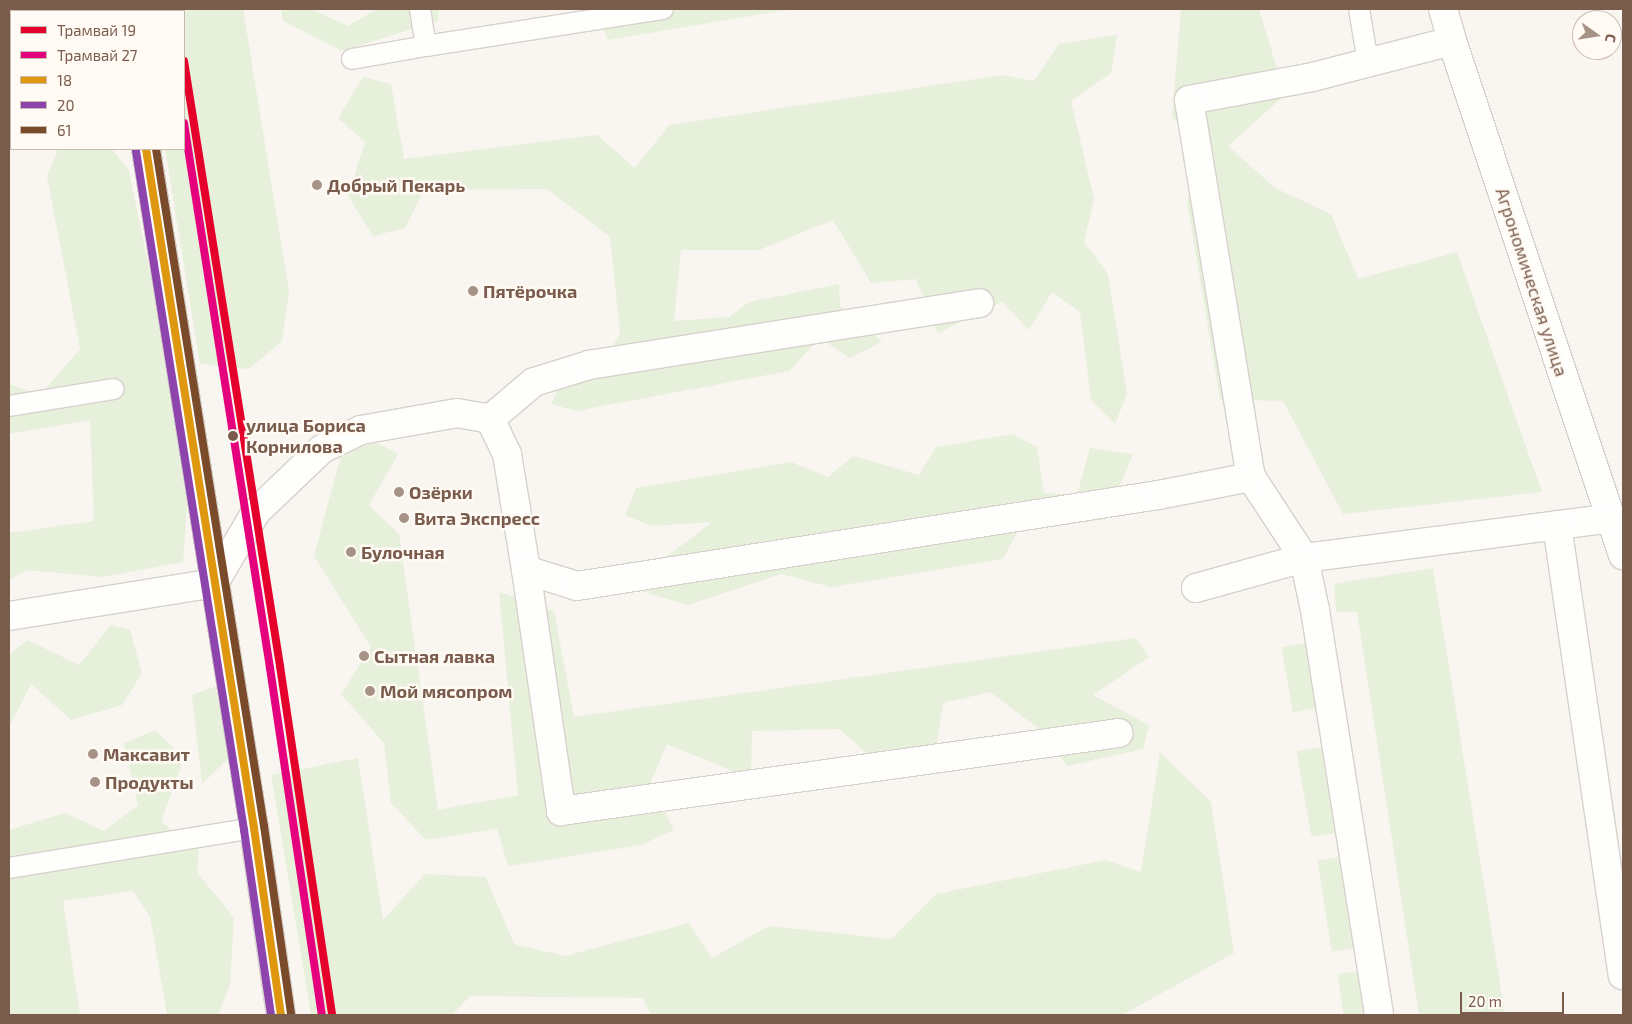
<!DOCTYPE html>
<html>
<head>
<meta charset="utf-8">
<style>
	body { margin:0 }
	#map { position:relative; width:1632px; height:1024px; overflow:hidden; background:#f9f5f0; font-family:"Exo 2",sans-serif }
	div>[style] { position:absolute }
	.green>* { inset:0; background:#e7f0db; transform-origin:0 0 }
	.roads { filter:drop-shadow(1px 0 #d7d1cb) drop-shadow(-1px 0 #d7d1cb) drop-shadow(0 1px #d7d1cb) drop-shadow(0 -1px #d7d1cb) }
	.service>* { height:20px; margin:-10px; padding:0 10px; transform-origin:10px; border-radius:10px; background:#fefefd }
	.minor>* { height:28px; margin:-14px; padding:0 14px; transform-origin:14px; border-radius:14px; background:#fefefd }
	.secondary>* { height:28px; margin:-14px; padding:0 14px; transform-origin:14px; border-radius:14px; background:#fefefd }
	.bus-1>* { height:8px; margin:-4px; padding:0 4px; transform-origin:4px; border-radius:4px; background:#de970f }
	.bus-2>* { height:8px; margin:-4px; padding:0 4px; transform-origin:4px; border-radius:4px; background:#8e44ad }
	.bus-3>* { height:8px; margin:-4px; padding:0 4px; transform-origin:4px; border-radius:4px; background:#7a4b2a }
	.tram-1>* { height:8px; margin:-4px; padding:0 4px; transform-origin:4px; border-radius:4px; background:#e4002b }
	.tram-2>* { height:8px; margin:-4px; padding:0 4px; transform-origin:4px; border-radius:4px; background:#e5007d }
	.dots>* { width:14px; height:14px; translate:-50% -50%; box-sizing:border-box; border:2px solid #fffaf3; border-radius:50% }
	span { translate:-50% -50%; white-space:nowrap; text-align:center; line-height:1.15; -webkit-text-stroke:5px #fffaf3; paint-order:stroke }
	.poi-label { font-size:18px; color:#7a5c4d; font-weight:700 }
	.left { translate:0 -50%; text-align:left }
	.street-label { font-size:18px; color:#7a5c4d }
	.stop-label { font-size:18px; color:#7a5c4d; font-weight:700 }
	.frame { position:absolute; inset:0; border:10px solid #7a5c4d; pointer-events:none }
	.legend { position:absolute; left:10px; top:10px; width:175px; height:140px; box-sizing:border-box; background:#fffaf3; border:1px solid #cabbb1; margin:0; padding:6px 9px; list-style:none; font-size:15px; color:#7a5c4d }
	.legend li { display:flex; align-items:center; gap:10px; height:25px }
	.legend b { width:25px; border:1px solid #cabbb1 }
	.north { position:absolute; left:1572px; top:10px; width:50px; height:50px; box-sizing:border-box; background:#fffaf3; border:1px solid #cabbb1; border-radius:50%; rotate:103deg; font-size:14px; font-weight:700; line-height:20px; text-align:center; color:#7a5c4d }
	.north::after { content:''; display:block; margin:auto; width:18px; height:22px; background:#a69286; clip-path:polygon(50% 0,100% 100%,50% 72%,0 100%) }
	.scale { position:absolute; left:1460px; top:992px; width:104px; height:22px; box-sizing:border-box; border:2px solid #7a5c4d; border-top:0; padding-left:6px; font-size:15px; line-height:18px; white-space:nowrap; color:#7a5c4d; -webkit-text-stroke:4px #fffaf3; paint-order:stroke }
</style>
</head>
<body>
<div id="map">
	<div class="green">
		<i style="clip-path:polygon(144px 9px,243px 9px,289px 291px,282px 341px,249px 369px,200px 364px,165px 149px,184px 149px,184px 11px,145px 11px)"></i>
		<i style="clip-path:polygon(281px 9px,311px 9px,348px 26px,377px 9px,439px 9px,438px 21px,342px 51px,283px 21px)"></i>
		<i style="clip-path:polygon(595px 9px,792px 9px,608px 40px)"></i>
		<i style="clip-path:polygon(1181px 9px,1259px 9px,1285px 95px,1228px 146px,1275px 188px,1331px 214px,1358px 279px,1457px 252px,1542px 492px,1343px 514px,1283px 401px,1220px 399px,1187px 201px,1213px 150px,1172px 117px)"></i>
		<i style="clip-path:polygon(1117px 35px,1111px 73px,1071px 101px,1094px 199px,1084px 242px,1108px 274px,1127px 394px,1115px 424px,1091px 400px,1080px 312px,1052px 292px,1029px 330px,1002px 302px,938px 333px,916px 279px,871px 283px,833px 220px,759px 250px,681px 250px,674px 321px,729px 317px,749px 302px,839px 284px,840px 306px,882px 342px,850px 358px,820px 338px,789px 371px,576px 411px,551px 404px,561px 384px,597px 376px,620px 333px,610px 237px,547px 189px,424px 190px,405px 228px,373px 236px,348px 196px,365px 142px,338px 118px,363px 77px,391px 84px,404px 159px,597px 135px,635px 168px,669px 125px,1003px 75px,1034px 81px,1059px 44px)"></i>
		<i style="clip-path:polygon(58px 149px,112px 149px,129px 171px,163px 336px,188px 498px,183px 562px,102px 577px,27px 570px,9px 580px,9px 533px,94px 521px,90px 420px,9px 434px,9px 384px,40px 395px,80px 349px,47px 176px)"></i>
		<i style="clip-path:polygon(1012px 434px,1037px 447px,1044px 493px,1077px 495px,1090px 448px,1133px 454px,1106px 519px,1018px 531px,1003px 559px,831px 587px,781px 574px,688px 605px,617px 584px,627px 561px,657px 564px,712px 522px,651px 526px,625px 515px,636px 488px,791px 462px,828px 477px,853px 456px,919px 475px,936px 447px)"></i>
		<i style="clip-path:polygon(375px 442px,398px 454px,369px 505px,399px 534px,438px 810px,518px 795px,499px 592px,554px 611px,574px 717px,1136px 638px,1149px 657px,1093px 695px,1149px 725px,1143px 749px,1067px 766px,1043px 732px,990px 692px,943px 703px,936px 749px,871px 757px,839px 729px,752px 731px,751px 779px,667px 744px,650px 784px,674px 830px,641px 845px,508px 866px,497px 829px,426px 840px,391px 803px,384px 743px,341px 694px,371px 647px,314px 556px,341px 455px)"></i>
		<i style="clip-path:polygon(1433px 568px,1505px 1015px,1419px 1015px,1357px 612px,1336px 612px,1334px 584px)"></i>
		<i style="clip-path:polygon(111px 625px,130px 630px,142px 673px,122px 705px,71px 720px,31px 684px,9px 727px,9px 654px,28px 640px,79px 665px)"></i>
		<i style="left:1306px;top:643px;width:66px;height:25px;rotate:80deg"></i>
		<i style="clip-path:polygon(215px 686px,229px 758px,202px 784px,192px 695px)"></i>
		<i style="clip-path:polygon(155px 730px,184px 758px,161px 822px,199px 850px,197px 872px,234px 918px,230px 985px,218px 1015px,167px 1015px,150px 916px,133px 891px,63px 901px,80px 1015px,9px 1015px,9px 830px,65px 813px,104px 831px,138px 805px,124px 743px)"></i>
		<i style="left:1327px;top:746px;width:87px;height:31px;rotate:80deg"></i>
		<i style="clip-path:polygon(1160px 752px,1211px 802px,1234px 953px,1122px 1015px,651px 1015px,643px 998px,470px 996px,452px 1015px,311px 1015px,271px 775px,358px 758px,383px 920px,425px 874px,486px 877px,514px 944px,565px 956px,689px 923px,712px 958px,769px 926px,891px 939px,936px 894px,1106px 860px,1141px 872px)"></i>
		<i style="left:1346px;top:856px;width:92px;height:29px;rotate:81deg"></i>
		<i style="left:1364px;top:970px;width:46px;height:27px;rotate:81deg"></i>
	</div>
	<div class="roads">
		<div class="service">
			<i style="left:420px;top:9px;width:37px;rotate:81deg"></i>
			<i style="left:426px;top:46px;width:240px;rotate:-8.9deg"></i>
			<i style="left:1359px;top:9px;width:54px;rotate:80.4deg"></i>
			<i style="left:352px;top:59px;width:75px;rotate:-10deg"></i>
			<i style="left:9px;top:406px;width:106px;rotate:-9.2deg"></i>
			<i style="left:9px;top:868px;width:248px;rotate:-9.3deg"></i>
		</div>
		<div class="minor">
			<i style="left:1443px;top:9px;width:33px;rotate:74deg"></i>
			<i style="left:1452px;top:41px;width:542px;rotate:71.6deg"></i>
			<i style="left:1452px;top:41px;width:144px;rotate:165.5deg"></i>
			<i style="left:1313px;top:77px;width:126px;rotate:169.5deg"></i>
			<i style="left:1189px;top:100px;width:382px;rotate:80.7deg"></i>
			<i style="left:1251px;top:477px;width:97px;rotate:56.8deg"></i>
			<i style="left:1304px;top:558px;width:310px;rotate:-7.4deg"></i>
			<i style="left:490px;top:419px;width:39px;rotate:64deg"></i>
			<i style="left:507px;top:454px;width:118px;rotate:80.7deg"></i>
			<i style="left:526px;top:570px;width:53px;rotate:17.4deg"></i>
			<i style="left:577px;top:586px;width:588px;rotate:-8.9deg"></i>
			<i style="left:1158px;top:495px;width:95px;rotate:-11deg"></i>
			<i style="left:490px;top:419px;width:57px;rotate:-40.1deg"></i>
			<i style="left:534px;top:382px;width:58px;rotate:-17.2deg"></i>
			<i style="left:589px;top:365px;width:395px;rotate:-9deg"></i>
			<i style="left:1557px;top:525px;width:455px;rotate:81.7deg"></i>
			<i style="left:526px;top:570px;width:244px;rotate:81.7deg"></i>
			<i style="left:561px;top:811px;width:563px;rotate:-7.96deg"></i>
			<i style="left:1196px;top:588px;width:112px;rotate:-15.5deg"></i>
			<i style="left:1304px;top:558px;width:53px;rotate:78.1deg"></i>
			<i style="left:1315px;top:610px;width:410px;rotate:81deg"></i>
			<i style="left:9px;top:616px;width:208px;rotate:-9.1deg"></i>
			<i style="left:214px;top:583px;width:82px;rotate:-59.4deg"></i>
			<i style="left:256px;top:512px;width:91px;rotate:-43.7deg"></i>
			<i style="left:322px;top:449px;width:43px;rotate:-26deg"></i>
			<i style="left:361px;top:430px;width:97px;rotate:-10deg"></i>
			<i style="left:457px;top:413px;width:34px;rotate:10deg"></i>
		</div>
		<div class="secondary">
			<i style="left:125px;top:9px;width:2px;rotate:90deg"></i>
			<i style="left:146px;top:149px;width:688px;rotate:80.96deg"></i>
			<i style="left:254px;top:828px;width:189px;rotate:81.8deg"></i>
		</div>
	</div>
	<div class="bus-1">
		<i style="left:146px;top:149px;width:688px;rotate:80.96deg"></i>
		<i style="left:254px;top:828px;width:189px;rotate:81.8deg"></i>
	</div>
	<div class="bus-2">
		<i style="left:136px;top:151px;width:688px;rotate:80.96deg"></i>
		<i style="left:244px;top:830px;width:187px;rotate:81.7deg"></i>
	</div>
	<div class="bus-3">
		<i style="left:156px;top:149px;width:686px;rotate:80.94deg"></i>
		<i style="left:264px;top:826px;width:190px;rotate:81.8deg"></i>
	</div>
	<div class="tram-1">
		<i style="left:184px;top:61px;width:613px;rotate:80.98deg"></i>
		<i style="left:280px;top:666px;width:353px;rotate:81.5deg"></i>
	</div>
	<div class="tram-2">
		<i style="left:184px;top:123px;width:552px;rotate:81.03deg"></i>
		<i style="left:270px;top:668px;width:351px;rotate:81.5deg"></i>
	</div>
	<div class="dots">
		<i style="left:317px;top:185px;background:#a69286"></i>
		<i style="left:473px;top:291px;background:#a69286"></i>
		<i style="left:233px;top:436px;background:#7a5c4d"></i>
		<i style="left:399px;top:492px;background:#a69286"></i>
		<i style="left:404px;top:518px;background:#a69286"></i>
		<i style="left:351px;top:552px;background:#a69286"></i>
		<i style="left:364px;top:656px;background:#a69286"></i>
		<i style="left:370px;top:691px;background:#a69286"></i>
		<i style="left:93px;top:754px;background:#a69286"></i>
		<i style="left:95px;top:782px;background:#a69286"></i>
	</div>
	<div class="poi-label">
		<span class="left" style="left:327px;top:185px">Добрый Пекарь</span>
		<span class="left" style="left:483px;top:291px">Пятёрочка</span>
		<span class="left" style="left:409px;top:492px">Озёрки</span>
		<span class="left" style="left:414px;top:518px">Вита Экспресс</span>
		<span class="left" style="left:361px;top:552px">Булочная</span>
		<span class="left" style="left:374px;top:656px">Сытная лавка</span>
		<span class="left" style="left:380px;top:691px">Мой мясопром</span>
		<span class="left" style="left:103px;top:754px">Максавит</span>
		<span class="left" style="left:105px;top:782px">Продукты</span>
	</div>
	<div class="street-label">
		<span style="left:1532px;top:282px;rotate:72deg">Агрономическая улица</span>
	</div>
	<div class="stop-label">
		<span class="left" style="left:246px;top:436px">улица Бориса<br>Корнилова</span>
	</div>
	<div class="frame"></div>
	<ul class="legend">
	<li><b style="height:6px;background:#e4002b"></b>Трамвай 19</li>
	<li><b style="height:6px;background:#e5007d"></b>Трамвай 27</li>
	<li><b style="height:6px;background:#de970f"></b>18</li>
	<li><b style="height:6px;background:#8e44ad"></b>20</li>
	<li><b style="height:6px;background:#7a4b2a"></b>61</li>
	</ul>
	<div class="north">С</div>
	<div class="scale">20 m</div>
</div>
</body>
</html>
